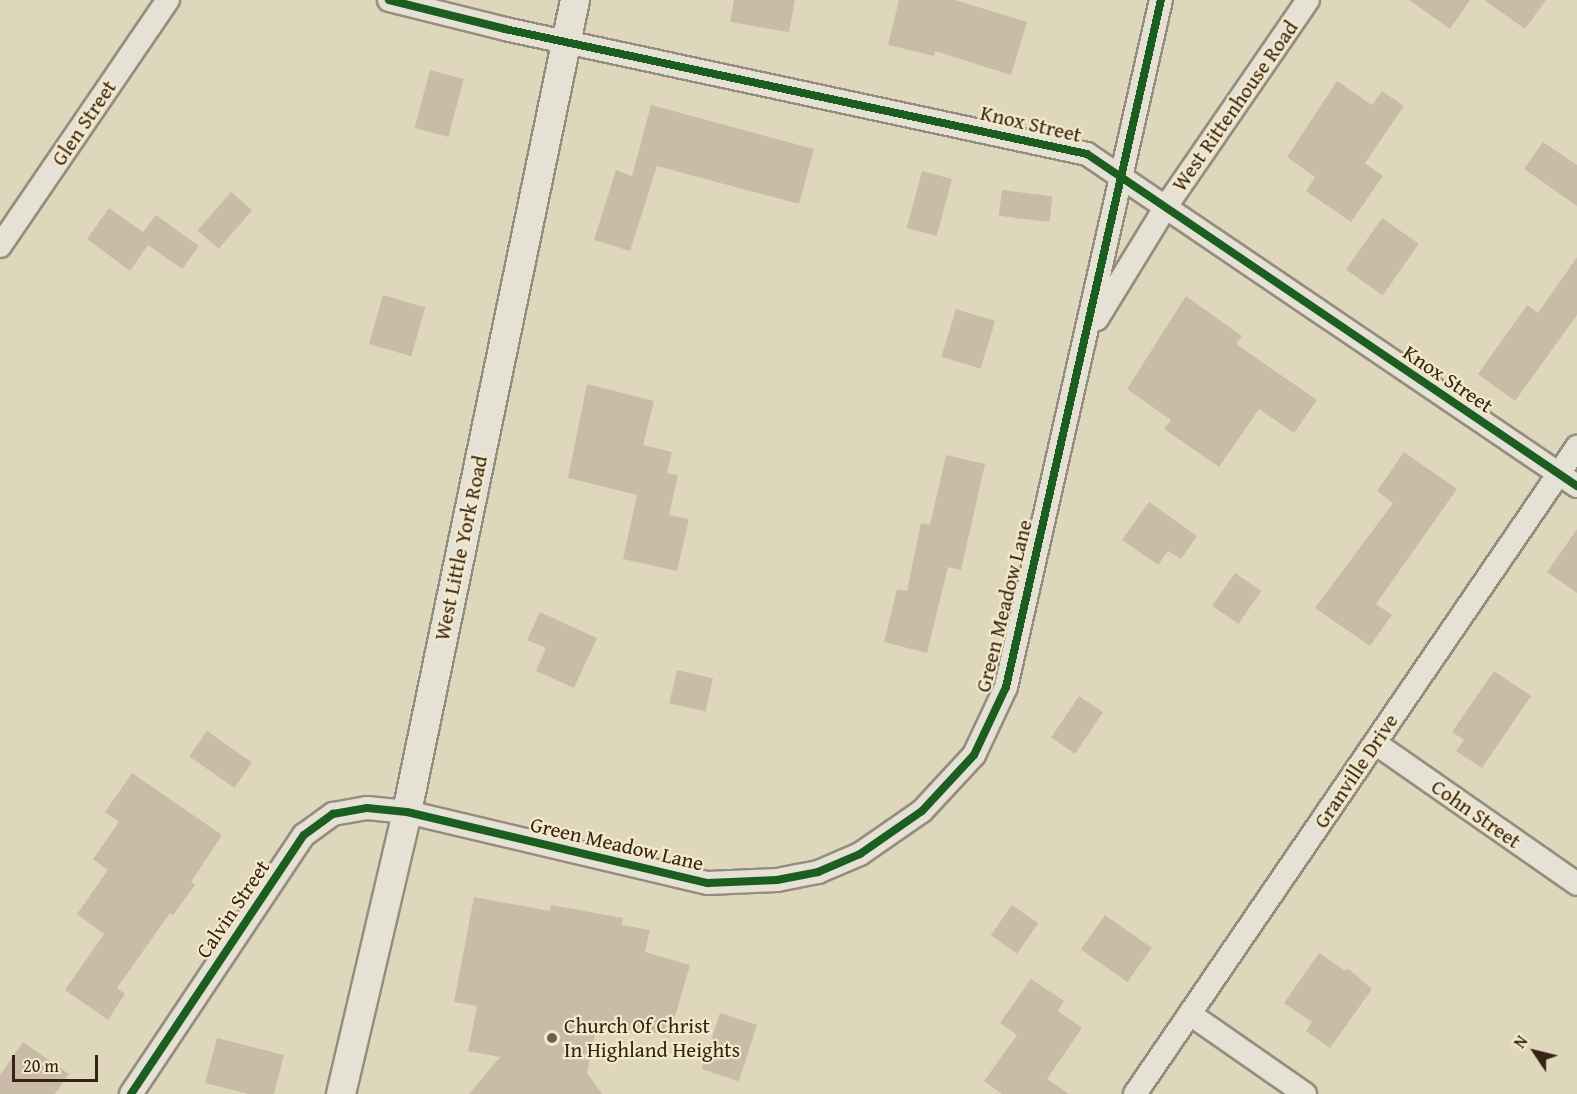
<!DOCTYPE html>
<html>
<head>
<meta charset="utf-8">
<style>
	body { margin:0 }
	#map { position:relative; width:1577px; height:1094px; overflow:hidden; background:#dfd7bc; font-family:"Gentium Book Plus",serif }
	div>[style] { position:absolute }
	.building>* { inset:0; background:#cabba9; transform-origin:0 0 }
	.roads { filter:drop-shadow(2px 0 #958d7d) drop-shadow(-2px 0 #958d7d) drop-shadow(0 2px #958d7d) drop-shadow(0 -2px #958d7d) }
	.minor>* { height:22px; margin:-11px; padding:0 11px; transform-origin:11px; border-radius:11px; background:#e5e1d4 }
	.tertiary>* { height:28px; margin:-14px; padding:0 14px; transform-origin:14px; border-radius:14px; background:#e5e1d4 }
	.cycleway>* { height:8px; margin:-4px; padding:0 4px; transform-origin:4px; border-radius:4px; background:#1b5e20 }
	.dots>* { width:16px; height:16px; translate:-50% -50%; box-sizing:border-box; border:3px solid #f4eaca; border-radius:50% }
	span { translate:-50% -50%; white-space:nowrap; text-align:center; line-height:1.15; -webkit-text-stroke:4.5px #f4eaca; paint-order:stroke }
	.street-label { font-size:21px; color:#372216 }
	.poi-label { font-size:21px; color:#372216 }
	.left { translate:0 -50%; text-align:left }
	.north { position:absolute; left:1505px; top:1022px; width:60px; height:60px; -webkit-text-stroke:4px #f4eaca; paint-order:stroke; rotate:305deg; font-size:16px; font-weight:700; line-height:24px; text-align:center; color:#372216 }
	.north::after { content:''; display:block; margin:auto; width:21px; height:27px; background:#372216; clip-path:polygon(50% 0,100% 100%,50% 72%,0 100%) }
	.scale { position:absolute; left:12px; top:1055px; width:86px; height:27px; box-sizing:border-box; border:3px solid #372216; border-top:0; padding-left:8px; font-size:18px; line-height:21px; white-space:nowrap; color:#372216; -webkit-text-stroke:4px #f4eaca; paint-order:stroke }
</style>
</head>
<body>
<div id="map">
	<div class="building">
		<i style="clip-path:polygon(734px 0,795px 0,789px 32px,730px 22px)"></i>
		<i style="clip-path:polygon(899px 0,955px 0,1027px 22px,1011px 75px,935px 51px,934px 56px,888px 45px)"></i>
		<i style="clip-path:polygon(1409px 0,1470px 0,1450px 29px)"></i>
		<i style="clip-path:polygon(1484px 0,1546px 0,1525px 29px)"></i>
		<i style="left:430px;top:70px;width:35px;height:60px;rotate:15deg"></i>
		<i style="clip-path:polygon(1337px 81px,1372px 105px,1382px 91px,1404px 106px,1365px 163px,1383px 176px,1351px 222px,1306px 191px,1315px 177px,1287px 157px)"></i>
		<i style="clip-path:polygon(651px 105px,814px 149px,799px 204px,657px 166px,630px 251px,594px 240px,616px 170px,632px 176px)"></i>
		<i style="clip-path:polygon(1543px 142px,1577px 165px,1577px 206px,1524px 169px)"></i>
		<i style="left:922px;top:171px;width:31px;height:59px;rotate:15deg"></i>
		<i style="left:1002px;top:190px;width:51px;height:26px;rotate:7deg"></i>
		<i style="left:231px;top:192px;width:28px;height:51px;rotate:41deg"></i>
		<i style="clip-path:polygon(109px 208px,143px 232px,156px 215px,199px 246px,182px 269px,148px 245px,130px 271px,87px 239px)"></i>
		<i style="left:1382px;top:218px;width:45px;height:63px;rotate:35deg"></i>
		<i style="clip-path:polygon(1577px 257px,1577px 315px,1515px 401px,1478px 374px,1527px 305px,1538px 313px)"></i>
		<i style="left:383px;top:295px;width:44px;height:51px;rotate:16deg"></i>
		<i style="clip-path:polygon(1186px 296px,1242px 336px,1236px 344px,1317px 400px,1294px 433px,1259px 409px,1219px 467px,1164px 429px,1171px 420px,1127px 389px)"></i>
		<i style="left:956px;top:309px;width:41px;height:50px;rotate:17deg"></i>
		<i style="clip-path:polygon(587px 384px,654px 401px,643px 445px,672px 452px,667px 473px,678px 475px,669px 515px,689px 519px,677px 571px,623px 559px,637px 495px,568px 478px)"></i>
		<i style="clip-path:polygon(1404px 452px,1457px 489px,1376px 604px,1392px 615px,1370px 646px,1315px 608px,1393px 503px,1377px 491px)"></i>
		<i style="clip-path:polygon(946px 455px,985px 464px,961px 570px,948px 567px,927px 653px,884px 642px,897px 589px,907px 591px,921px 523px,930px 525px)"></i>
		<i style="clip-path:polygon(1149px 502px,1197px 536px,1181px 559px,1168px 551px,1158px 565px,1122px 540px)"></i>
		<i style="clip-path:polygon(1577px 529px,1577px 593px,1547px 572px)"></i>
		<i style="left:1235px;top:573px;width:32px;height:40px;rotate:35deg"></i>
		<i style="clip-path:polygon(540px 612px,597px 638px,574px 688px,536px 671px,546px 648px,527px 640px)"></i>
		<i style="left:677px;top:670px;width:37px;height:34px;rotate:13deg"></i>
		<i style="clip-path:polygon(1494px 671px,1531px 696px,1482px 768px,1456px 751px,1464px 740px,1452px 732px)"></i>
		<i style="left:1079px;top:696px;width:29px;height:50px;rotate:34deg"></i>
		<i style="left:207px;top:731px;width:55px;height:31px;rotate:35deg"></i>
		<i style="clip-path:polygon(132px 773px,222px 835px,191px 882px,195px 885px,173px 915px,170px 913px,117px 988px,125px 994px,108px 1020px,65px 990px,104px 934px,77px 914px,108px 870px,93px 859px,119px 822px,105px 812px)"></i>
		<i style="clip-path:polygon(474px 897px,550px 911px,551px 905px,623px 918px,622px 925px,650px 930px,645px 952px,690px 965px,669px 1037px,631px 1026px,629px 1035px,596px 1029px,587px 1073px,602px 1094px,469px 1094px,500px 1057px,468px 1051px,477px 1006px,454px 1002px)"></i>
		<i style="left:1012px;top:905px;width:32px;height:37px;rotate:35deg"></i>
		<i style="left:1105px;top:915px;width:57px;height:42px;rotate:35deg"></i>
		<i style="clip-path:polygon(1319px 953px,1344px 970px,1349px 969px,1372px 989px,1330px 1048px,1306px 1031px,1312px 1022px,1284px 1003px)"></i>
		<i style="clip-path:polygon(1031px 979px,1064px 1001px,1058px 1011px,1082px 1028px,1047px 1079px,1069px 1094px,1002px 1094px,984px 1081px,1017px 1035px,1000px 1023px)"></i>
		<i style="left:720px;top:1013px;width:39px;height:59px;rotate:18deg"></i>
		<i style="clip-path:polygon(217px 1038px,284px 1055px,274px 1094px,248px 1094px,205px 1083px)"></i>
		<i style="clip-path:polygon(23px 1042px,69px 1074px,55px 1094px,0 1094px,0 1075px)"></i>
	</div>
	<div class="roads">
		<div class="minor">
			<i style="left:389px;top:0;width:120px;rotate:14deg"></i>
			<i style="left:505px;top:29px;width:595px;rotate:12.12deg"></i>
			<i style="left:1087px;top:154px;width:592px;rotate:34.12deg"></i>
			<i style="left:0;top:246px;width:298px;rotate:-55.7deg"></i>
			<i style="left:1097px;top:319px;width:130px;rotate:-58.5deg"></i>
			<i style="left:1165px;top:208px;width:252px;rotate:-55.5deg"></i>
			<i style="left:1375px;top:743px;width:246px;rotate:34.9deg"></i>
			<i style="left:1190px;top:1014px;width:140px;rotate:34.8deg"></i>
			<i style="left:131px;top:1094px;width:311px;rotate:-56.3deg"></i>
			<i style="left:304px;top:835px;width:36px;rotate:-36deg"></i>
			<i style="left:333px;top:814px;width:35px;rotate:-10deg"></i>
			<i style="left:367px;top:808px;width:40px;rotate:5.7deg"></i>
			<i style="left:407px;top:812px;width:309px;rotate:13.3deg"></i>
			<i style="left:708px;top:883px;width:69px;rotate:-2.5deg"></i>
			<i style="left:777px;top:880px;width:42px;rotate:-11deg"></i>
			<i style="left:818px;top:872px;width:46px;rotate:-23.2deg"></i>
			<i style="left:860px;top:854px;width:75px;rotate:-34.7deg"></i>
			<i style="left:922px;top:811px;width:76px;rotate:-47.1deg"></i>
			<i style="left:974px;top:755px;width:75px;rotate:-64.8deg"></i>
			<i style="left:1006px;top:687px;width:704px;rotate:-77.29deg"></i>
			<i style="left:1135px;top:1094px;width:784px;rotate:-55.66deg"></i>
		</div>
		<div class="tertiary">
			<i style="left:341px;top:1094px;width:290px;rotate:-76.8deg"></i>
			<i style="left:407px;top:812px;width:829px;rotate:-78.31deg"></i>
		</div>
	</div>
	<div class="cycleway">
		<i style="left:389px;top:0;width:120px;rotate:14deg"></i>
		<i style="left:505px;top:29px;width:595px;rotate:12.12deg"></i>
		<i style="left:1087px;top:154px;width:592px;rotate:34.12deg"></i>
		<i style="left:131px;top:1094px;width:311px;rotate:-56.3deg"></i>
		<i style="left:304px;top:835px;width:36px;rotate:-36deg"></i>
		<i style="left:333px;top:814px;width:35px;rotate:-10deg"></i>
		<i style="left:367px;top:808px;width:40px;rotate:5.7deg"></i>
		<i style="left:407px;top:812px;width:309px;rotate:13.3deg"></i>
		<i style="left:708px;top:883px;width:69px;rotate:-2.5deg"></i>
		<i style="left:777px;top:880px;width:42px;rotate:-11deg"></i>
		<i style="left:818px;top:872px;width:46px;rotate:-23.2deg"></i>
		<i style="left:860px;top:854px;width:75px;rotate:-34.7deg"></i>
		<i style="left:922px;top:811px;width:76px;rotate:-47.1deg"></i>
		<i style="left:974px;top:755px;width:75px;rotate:-64.8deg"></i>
		<i style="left:1006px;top:687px;width:704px;rotate:-77.29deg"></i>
	</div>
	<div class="dots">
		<i style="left:552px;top:1038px;background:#726150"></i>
	</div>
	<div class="street-label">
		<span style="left:1235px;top:106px;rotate:-55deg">West Rittenhouse Road</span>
		<span style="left:84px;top:123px;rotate:-56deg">Glen Street</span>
		<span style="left:1031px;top:124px;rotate:13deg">Knox Street</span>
		<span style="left:1448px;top:379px;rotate:34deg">Knox Street</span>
		<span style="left:461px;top:548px;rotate:-78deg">West Little York Road</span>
		<span style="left:1004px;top:606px;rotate:-76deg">Green Meadow Lane</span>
		<span style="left:1356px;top:771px;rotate:-56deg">Granville Drive</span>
		<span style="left:1476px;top:814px;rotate:35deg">Cohn Street</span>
		<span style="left:617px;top:844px;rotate:13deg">Green Meadow Lane</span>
		<span style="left:233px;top:909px;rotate:-56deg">Calvin Street</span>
	</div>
	<div class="poi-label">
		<span class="left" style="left:564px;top:1038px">Church Of Christ<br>In Highland Heights</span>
	</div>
	<div class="north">N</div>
	<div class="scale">20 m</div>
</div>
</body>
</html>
